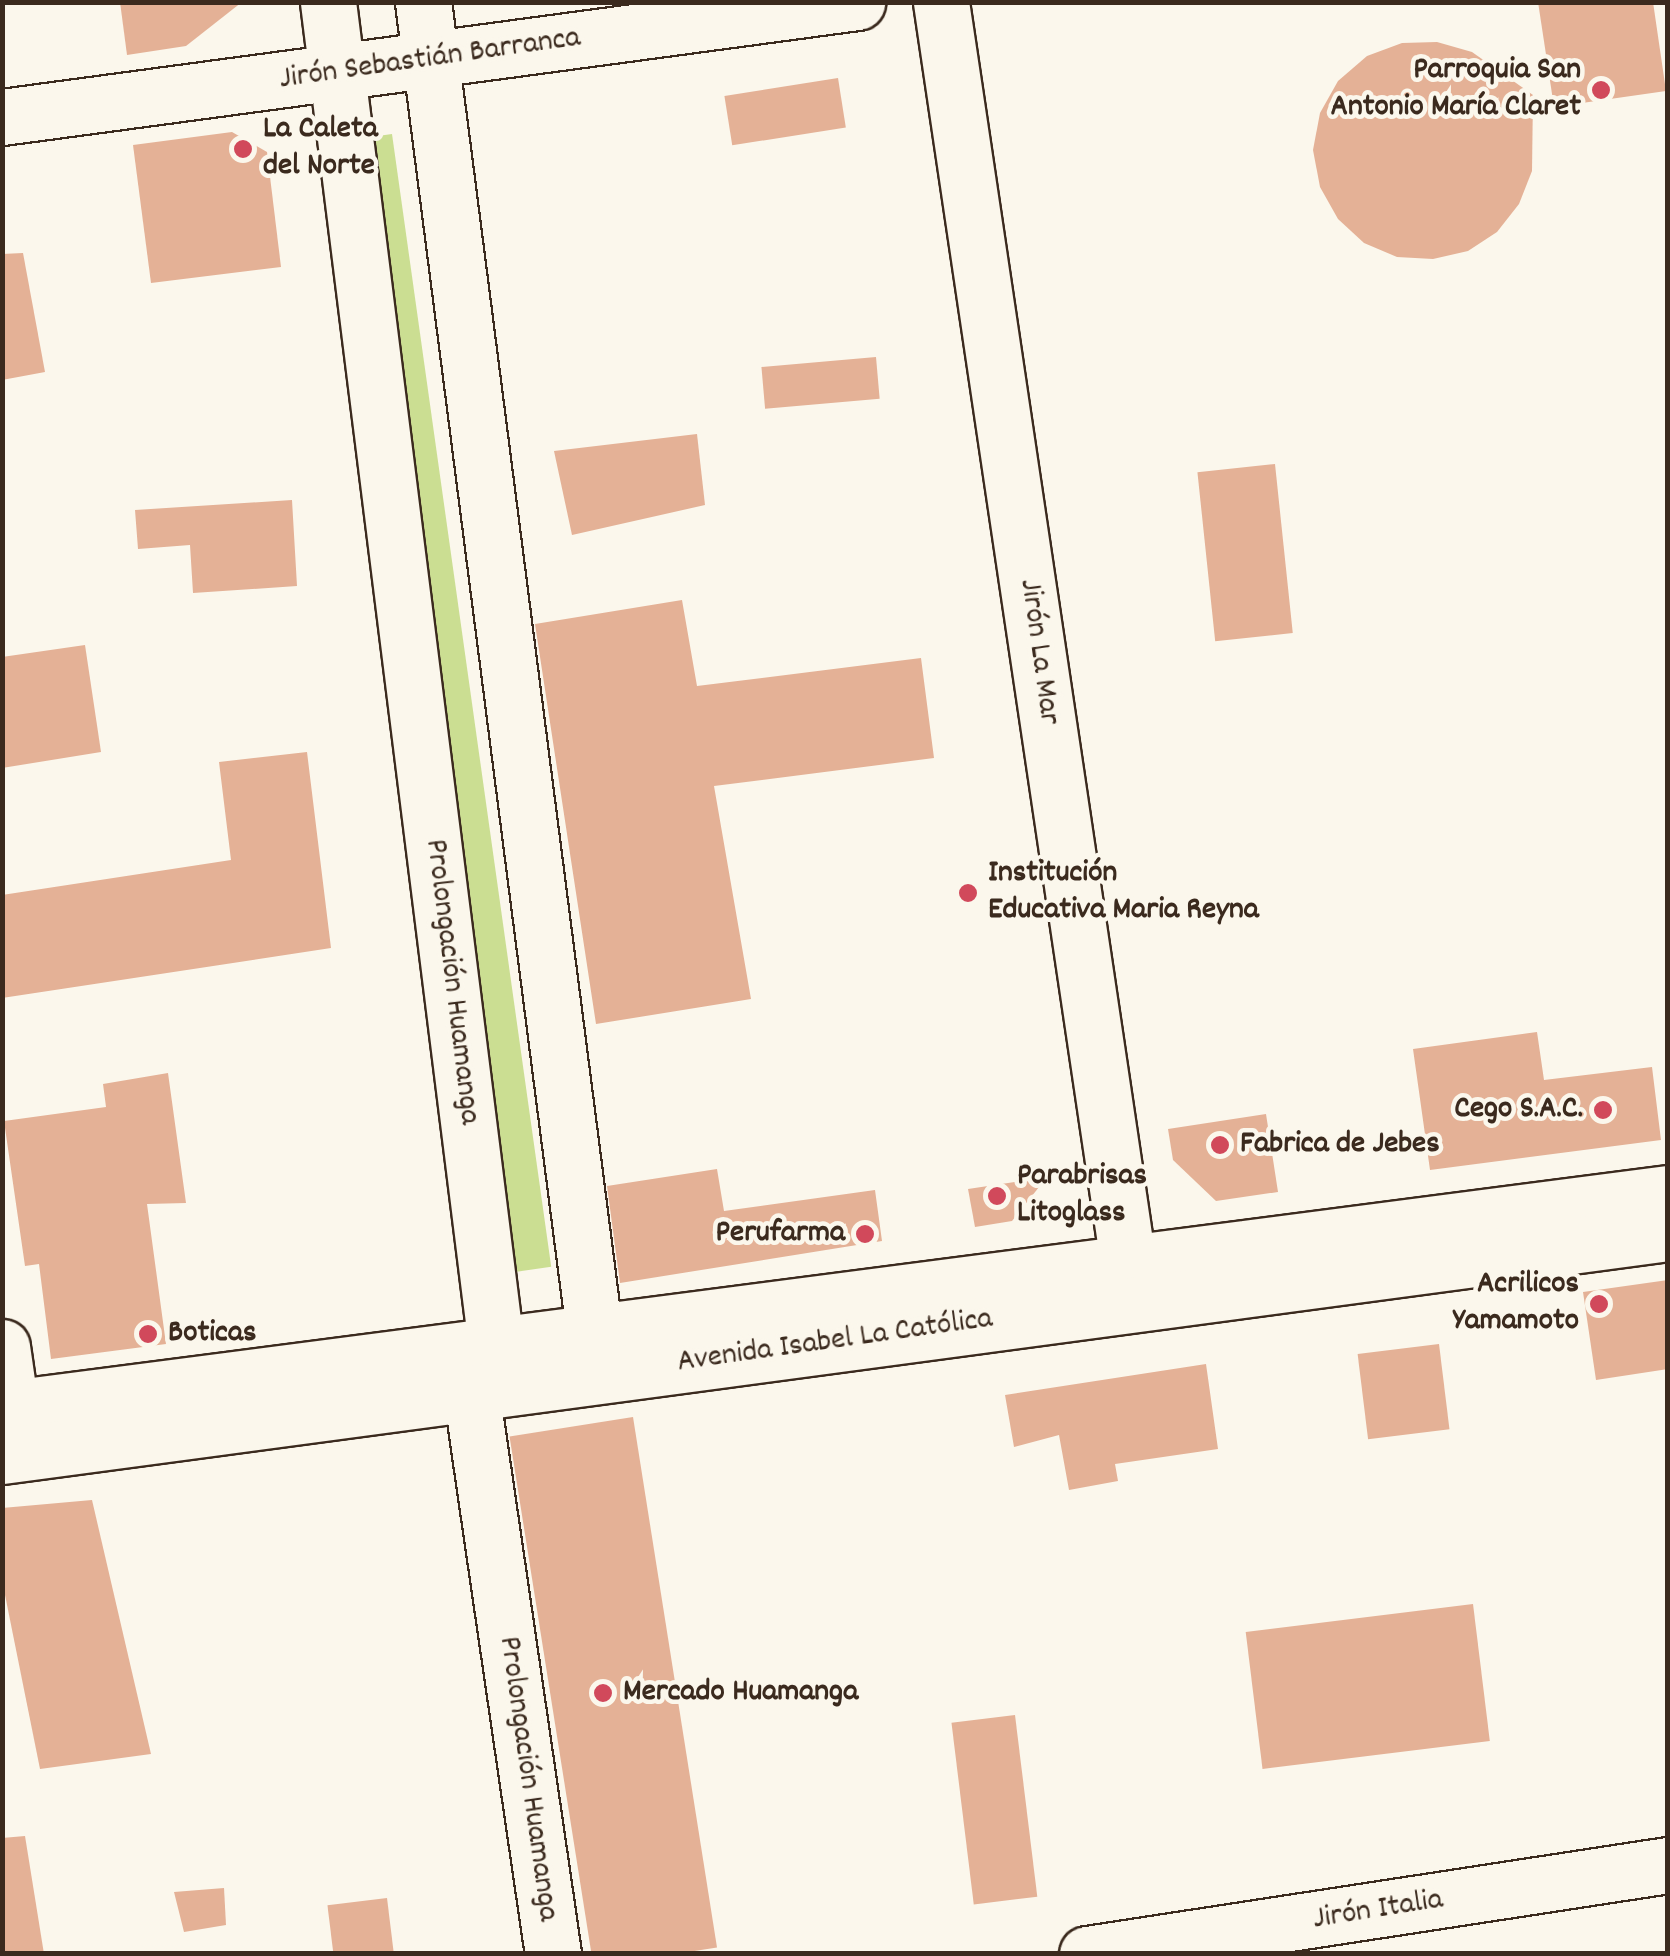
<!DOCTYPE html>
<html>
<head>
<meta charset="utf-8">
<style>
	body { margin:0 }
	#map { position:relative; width:1670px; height:1956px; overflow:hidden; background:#fbf7ec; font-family:Dekko,sans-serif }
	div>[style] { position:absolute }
	.green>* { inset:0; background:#cbde92; transform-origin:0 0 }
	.building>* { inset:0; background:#e4b196; transform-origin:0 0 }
	.roads { filter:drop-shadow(2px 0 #3b2a1e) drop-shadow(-2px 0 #3b2a1e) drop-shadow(0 2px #3b2a1e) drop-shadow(0 -2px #3b2a1e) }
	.minor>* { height:55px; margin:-27.5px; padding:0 27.5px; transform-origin:27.5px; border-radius:27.5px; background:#fbf7ec }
	.dots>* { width:28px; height:28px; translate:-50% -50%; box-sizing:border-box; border:5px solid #fbf7ec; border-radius:50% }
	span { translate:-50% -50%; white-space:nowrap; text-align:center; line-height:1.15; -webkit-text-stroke:9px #fbf7ec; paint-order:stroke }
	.street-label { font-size:32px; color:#3b2a1e }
	.poi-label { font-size:32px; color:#3b2a1e; font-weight:700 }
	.right { translate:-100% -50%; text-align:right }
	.left { translate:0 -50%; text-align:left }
	.frame { position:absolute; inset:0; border:5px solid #3b2a1e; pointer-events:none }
</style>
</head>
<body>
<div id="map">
	<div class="green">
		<i style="left:392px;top:134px;width:1144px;height:45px;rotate:82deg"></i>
	</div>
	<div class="building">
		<i style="clip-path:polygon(120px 2px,242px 2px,186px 46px,127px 55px)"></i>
		<i style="clip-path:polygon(1538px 2px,1653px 2px,1666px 91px,1554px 107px)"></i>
		<i style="clip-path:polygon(1437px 42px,1472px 52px,1533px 95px,1532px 171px,1519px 204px,1497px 232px,1468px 251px,1433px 259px,1397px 257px,1364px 243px,1338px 219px,1320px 187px,1313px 150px,1320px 113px,1338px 81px,1367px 56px,1402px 43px)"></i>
		<i style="left:838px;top:78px;width:50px;height:115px;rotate:81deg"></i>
		<i style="clip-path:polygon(232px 132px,267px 152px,281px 267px,151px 283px,133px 145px)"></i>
		<i style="clip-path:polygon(23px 253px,45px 372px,2px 380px,2px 254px)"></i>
		<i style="left:876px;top:357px;width:42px;height:115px;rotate:85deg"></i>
		<i style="clip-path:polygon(697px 434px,705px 505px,572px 535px,554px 451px)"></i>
		<i style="left:1275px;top:464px;width:170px;height:78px;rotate:84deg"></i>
		<i style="clip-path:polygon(292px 500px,297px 586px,193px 593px,190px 545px,138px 549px,135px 510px)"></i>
		<i style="clip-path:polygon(682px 600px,697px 686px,921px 658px,934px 758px,714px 786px,751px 999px,596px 1024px,535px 624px)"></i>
		<i style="clip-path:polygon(85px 645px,101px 752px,2px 768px,2px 657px)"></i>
		<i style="clip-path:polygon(307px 752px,331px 948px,2px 998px,2px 895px,231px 860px,219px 762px)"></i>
		<i style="clip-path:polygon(1537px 1032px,1544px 1080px,1652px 1067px,1661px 1140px,1430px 1170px,1413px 1049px)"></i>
		<i style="clip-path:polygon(168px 1073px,186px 1203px,147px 1204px,166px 1344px,51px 1359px,39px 1264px,25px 1266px,4px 1121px,106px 1107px,103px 1084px)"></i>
		<i style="clip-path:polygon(1266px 1114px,1278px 1192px,1216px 1201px,1173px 1160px,1168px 1129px)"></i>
		<i style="clip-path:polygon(717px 1169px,724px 1211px,875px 1190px,882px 1241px,620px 1283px,607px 1186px)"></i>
		<i style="clip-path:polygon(1047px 1177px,1012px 1221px,975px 1227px,968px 1189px)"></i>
		<i style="clip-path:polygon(1668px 1280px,1668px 1369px,1596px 1380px,1583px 1292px)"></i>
		<i style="left:1439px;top:1344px;width:86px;height:82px;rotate:83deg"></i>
		<i style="clip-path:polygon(1206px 1364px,1218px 1449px,1115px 1464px,1118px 1481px,1069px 1490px,1059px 1435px,1014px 1447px,1005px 1395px)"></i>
		<i style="left:633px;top:1417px;width:537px;height:125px;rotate:81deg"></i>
		<i style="clip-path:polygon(92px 1500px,151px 1754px,40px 1769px,2px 1580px,2px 1508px)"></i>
		<i style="left:1473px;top:1604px;width:138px;height:229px;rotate:83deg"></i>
		<i style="left:1015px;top:1715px;width:183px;height:64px;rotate:83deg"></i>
		<i style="clip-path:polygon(25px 1836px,44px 1954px,2px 1954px,2px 1838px)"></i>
		<i style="clip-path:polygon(224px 1888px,226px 1925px,184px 1932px,174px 1892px)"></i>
		<i style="left:387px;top:1898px;width:56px;height:60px;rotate:83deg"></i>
	</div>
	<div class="roads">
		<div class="minor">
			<i style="left:328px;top:2px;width:1353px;rotate:82.87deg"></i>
			<i style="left:496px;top:1345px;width:53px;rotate:118deg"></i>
			<i style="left:471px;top:1392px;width:568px;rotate:81.7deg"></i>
			<i style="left:423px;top:2px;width:1377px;rotate:82.66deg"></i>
			<i style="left:941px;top:2px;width:1275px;rotate:81.56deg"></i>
			<i style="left:1128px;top:1263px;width:38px;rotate:92deg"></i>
			<i style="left:2px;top:117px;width:863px;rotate:-7.66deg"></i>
			<i style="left:2px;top:1347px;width:97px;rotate:81.7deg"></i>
			<i style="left:2px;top:1409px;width:1680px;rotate:-7.39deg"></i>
			<i style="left:2px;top:1456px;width:1681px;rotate:-7.62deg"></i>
			<i style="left:1087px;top:1954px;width:588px;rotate:-8.71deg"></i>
		</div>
	</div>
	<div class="dots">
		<i style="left:1601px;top:90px;background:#d1495b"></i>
		<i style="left:243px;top:149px;background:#d1495b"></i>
		<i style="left:968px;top:893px;background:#d1495b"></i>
		<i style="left:1603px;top:1110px;background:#d1495b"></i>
		<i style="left:1220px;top:1145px;background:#d1495b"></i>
		<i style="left:997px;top:1196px;background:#d1495b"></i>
		<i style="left:865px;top:1234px;background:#d1495b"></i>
		<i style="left:1599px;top:1304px;background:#d1495b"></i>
		<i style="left:148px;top:1334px;background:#d1495b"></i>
		<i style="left:603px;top:1693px;background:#d1495b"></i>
	</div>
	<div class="street-label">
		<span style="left:430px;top:60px;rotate:-8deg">Jirón Sebastián Barranca</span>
		<span style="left:1038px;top:652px;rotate:82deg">Jirón La Mar</span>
		<span style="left:451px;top:982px;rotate:83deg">Prolongación Huamanga</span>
		<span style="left:835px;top:1342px;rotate:-8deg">Avenida Isabel La Católica</span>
		<span style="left:527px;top:1779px;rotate:82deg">Prolongación Huamanga</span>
		<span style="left:1378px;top:1911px;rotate:-9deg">Jirón Italia</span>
	</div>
	<div class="poi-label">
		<span class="right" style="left:1581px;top:90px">Parroquia San<br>Antonio María Claret</span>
		<span class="left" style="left:263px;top:149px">La Caleta<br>del Norte</span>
		<span class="left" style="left:988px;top:893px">Institución<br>Educativa Maria Reyna</span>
		<span class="right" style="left:1583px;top:1110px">Cego S.A.C.</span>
		<span class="left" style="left:1240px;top:1145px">Fabrica de Jebes</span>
		<span class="left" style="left:1017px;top:1196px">Parabrisas<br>Litoglass</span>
		<span class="right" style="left:845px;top:1234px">Perufarma</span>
		<span class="right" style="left:1579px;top:1304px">Acrilicos<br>Yamamoto</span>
		<span class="left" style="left:168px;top:1334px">Boticas</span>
		<span class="left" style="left:623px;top:1693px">Mercado Huamanga</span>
	</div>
	<div class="frame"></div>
</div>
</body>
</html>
